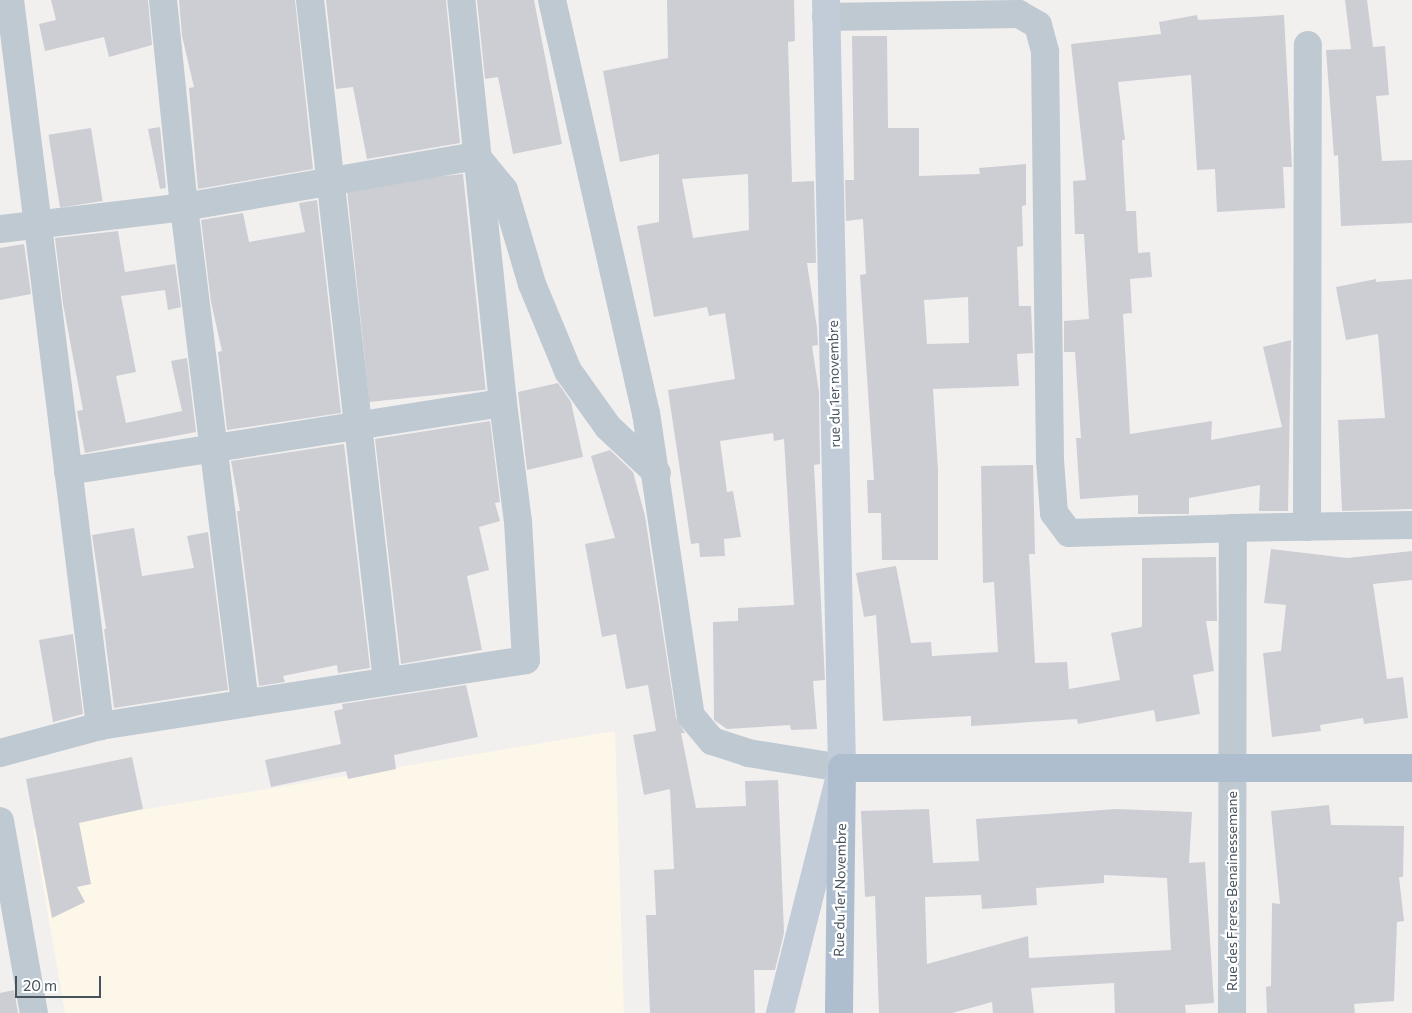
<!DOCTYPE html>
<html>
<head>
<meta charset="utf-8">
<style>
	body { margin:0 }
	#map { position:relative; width:1412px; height:1013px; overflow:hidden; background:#f2efef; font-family:Commissioner,sans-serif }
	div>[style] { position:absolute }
	.commercial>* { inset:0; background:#fcf7e8 }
	.building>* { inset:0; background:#ccced4; transform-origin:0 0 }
	.minor>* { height:28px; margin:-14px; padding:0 14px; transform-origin:14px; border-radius:14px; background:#bfc9d1 }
	.tertiary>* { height:28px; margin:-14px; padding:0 14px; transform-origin:14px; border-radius:14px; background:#bfc9d1 }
	.secondary>* { height:28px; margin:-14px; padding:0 14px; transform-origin:14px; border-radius:14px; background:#c1ccd8 }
	.primary>* { height:28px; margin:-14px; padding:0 14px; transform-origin:14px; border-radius:14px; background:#aebecf }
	span { translate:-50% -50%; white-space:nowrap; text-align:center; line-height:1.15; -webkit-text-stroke:4.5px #fff; paint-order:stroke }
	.street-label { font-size:14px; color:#47525d }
	.scale { position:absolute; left:15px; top:976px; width:86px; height:22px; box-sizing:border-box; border:2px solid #47525d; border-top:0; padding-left:6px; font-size:15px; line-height:18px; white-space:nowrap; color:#47525d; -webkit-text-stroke:4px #fff; paint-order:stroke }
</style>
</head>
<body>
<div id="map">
	<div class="commercial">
		<i style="clip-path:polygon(615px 731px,624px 1013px,65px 1013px,33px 828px)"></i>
	</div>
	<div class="building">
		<i style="clip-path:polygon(51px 0,148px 0,152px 45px,109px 57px,104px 37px,45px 51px,39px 24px,56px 20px)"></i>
		<i style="clip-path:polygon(179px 0,295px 0,313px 169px,198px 189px,189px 88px,194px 87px,182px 36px)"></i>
		<i style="clip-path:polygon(326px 0,446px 0,460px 143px,367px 159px,353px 87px,336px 89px)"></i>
		<i style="clip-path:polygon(477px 0,534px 0,562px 144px,513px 154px,498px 77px,485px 79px)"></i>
		<i style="clip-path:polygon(evenodd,667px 0,794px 0,795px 41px,788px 42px,792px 182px,814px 181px,816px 263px,807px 263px,817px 328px,818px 345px,812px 346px,819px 392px,820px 464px,814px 465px,825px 680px,813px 681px,817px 729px,791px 730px,790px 725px,727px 729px,714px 720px,713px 622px,738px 621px,738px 608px,794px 605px,784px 439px,774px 441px,773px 433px,720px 441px,727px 492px,733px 491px,741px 537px,724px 539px,725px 556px,700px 557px,699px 543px,691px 544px,668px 390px,735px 379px,725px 313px,709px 316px,707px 307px,654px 317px,637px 226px,659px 222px,659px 154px,620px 162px,603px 71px,668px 58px,667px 0,748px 174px,749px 230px,693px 238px,682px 179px,748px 174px)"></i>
		<i style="clip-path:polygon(1345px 0,1367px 0,1373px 47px,1385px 46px,1389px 95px,1376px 96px,1382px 161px,1412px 160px,1412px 223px,1341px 226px,1338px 155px,1334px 156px,1326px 50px,1351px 49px)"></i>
		<i style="clip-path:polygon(1197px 15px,1198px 20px,1284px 15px,1292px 167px,1283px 167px,1285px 208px,1217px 212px,1215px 169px,1197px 170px,1191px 75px,1118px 82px,1125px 140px,1122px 140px,1126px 211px,1136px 211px,1138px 253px,1150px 252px,1152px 277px,1130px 279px,1132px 313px,1123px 314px,1130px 434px,1212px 421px,1211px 440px,1282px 427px,1263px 347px,1291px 340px,1288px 511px,1259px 511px,1260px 485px,1189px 498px,1189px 514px,1138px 514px,1138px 495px,1080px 499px,1076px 438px,1081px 438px,1075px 352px,1064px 352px,1064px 321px,1089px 319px,1084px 234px,1075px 234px,1073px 181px,1086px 180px,1071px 44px,1161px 34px,1159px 22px)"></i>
		<i style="clip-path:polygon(evenodd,852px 36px,887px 36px,888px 128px,919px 128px,919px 176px,980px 174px,979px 168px,1026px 164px,1026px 205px,1022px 206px,1023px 246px,1017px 247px,1019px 306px,1031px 306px,1033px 353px,1017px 354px,1019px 386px,933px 389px,938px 470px,938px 560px,882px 560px,881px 513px,868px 513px,867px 480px,874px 480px,860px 275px,866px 274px,863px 219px,846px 221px,845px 180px,854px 180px,852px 36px,968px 297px,969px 343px,927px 344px,924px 300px,968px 297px)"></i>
		<i style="clip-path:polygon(160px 127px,166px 188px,160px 189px,148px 129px)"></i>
		<i style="left:91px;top:128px;width:74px;height:43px;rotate:81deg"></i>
		<i style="left:463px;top:174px;width:217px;height:117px;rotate:84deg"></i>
		<i style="clip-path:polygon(317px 200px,341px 413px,227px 430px,218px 352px,222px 351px,211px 302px,201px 220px,243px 213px,249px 242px,305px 232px,299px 203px)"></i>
		<i style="clip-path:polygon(118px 231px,125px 272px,175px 264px,181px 307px,168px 310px,165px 290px,121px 296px,136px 372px,116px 376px,126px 423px,182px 411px,171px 361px,187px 358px,196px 432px,85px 453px,77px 411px,83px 410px,63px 304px,55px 238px)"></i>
		<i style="clip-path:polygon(24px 244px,31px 294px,0 300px,0 248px)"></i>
		<i style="clip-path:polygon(1376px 279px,1376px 282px,1412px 279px,1412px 509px,1342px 511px,1338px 420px,1385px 418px,1378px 334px,1346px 340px,1336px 287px)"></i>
		<i style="clip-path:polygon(558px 383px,571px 402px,583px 457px,527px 470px,518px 392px)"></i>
		<i style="clip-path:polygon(490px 421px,500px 502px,495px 503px,500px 521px,479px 527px,489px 570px,467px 576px,482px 650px,401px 664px,375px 439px)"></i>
		<i style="clip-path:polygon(344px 444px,370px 668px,338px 673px,337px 665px,283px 676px,285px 682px,259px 686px,237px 511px,240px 511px,231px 461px)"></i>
		<i style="clip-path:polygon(610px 450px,633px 472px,645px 516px,676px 718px,685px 733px,681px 733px,696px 808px,746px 806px,745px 781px,778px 780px,784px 933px,775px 970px,754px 970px,755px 1013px,650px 1013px,646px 915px,656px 915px,654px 870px,674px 869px,670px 789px,644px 795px,633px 735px,656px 731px,648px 685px,626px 689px,616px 634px,602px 637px,585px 544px,615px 538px,591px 456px)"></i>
		<i style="clip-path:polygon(1033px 465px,1035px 554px,1029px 554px,1035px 663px,1067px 662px,1069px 689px,1120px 680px,1111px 633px,1142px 627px,1142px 558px,1216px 557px,1217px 621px,1206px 621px,1214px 671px,1193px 675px,1200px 714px,1156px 722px,1154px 710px,1078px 724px,1077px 719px,971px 726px,971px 716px,883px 721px,876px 615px,864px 617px,856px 573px,896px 566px,911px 643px,931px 642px,932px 656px,998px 652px,994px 582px,983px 583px,981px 466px)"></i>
		<i style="clip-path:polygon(134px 528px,142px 576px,194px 568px,187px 536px,208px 532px,228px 690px,114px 708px,104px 629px,106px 629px,92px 535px)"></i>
		<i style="clip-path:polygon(1271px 549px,1347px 558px,1412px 551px,1412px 580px,1373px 584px,1387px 679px,1403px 677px,1408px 718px,1364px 724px,1363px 718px,1320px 725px,1321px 731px,1272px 737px,1263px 653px,1281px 651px,1286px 605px,1264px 603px)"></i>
		<i style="clip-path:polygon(73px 634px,83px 714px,53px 722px,39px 640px)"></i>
		<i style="clip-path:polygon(466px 685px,478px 737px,394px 755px,396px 769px,348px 779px,346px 771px,271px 787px,265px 760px,341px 744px,334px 711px,343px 709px,342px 704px)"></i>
		<i style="clip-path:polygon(132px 757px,143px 809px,79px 823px,91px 884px,77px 887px,85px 902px,52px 918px,26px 779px)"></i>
		<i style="clip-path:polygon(1329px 805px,1331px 825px,1404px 826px,1403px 877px,1399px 877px,1404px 921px,1397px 922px,1394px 1001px,1354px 1004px,1355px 1013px,1267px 1013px,1266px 987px,1271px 986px,1272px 903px,1280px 904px,1271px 811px)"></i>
		<i style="clip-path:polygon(evenodd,929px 809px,933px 863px,979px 861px,976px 819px,1116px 809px,1192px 812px,1189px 863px,1205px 862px,1214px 1003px,1185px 1005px,1186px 1013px,1115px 1013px,1114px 983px,1031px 988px,1034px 1013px,993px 1013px,992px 1002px,952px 1013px,879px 1013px,875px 896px,865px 897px,861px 811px,929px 809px,1104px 875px,1167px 878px,1171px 950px,1029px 958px,1028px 936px,927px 964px,925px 897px,981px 895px,982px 909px,1037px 905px,1036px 888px,1104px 883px,1104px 875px)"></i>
		<i style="clip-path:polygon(14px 990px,18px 1013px,0 1013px,0 993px)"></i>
	</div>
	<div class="minor">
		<i style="left:10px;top:0;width:732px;rotate:82.93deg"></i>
		<i style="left:163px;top:0;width:208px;rotate:84.2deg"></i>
		<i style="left:184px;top:207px;width:499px;rotate:83deg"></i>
		<i style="left:310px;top:0;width:685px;rotate:83.55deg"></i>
		<i style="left:552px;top:0;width:424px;rotate:77.2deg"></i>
		<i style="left:646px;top:413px;width:306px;rotate:81.6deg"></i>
		<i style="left:691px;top:716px;width:33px;rotate:50deg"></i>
		<i style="left:712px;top:741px;width:38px;rotate:18deg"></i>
		<i style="left:748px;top:753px;width:95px;rotate:9.1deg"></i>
		<i style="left:826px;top:17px;width:193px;rotate:-0.9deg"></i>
		<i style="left:1019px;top:14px;width:22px;rotate:30deg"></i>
		<i style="left:1038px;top:25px;width:28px;rotate:75deg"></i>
		<i style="left:1045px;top:52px;width:408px;rotate:89.3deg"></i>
		<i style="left:1050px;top:460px;width:53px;rotate:85.7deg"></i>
		<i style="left:1054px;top:513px;width:25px;rotate:53deg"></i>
		<i style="left:1069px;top:533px;width:164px;rotate:-1.7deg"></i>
		<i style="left:0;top:229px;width:185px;rotate:-6.8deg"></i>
		<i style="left:184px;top:207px;width:296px;rotate:-9.9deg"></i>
		<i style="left:476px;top:156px;width:44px;rotate:50.5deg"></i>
		<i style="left:504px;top:190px;width:98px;rotate:73.4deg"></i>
		<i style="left:532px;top:284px;width:94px;rotate:67.5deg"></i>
		<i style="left:568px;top:371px;width:69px;rotate:54.5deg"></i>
		<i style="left:608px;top:427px;width:67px;rotate:43.2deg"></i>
		<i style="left:68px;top:471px;width:440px;rotate:-8.9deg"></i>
		<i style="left:1307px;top:527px;width:482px;rotate:-89.9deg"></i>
		<i style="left:0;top:753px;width:104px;rotate:-15.1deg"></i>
		<i style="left:100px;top:726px;width:431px;rotate:-8.8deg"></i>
		<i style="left:526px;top:660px;width:138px;rotate:-93.3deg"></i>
		<i style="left:518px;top:522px;width:120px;rotate:-97.2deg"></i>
		<i style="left:503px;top:403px;width:405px;rotate:-95.9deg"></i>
		<i style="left:1232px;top:1013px;width:485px;rotate:-89.9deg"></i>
		<i style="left:1233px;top:528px;width:179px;rotate:-1deg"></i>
	</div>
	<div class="tertiary">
		<i style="left:0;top:821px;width:195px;rotate:80deg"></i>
	</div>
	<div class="secondary">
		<i style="left:780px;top:1013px;width:253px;rotate:-75.8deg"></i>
		<i style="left:842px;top:768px;width:768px;rotate:-91.19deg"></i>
	</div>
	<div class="primary">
		<i style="left:839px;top:1013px;width:245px;rotate:-89.3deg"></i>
		<i style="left:842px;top:768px;width:570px"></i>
	</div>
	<div class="street-label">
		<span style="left:834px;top:384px;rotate:-91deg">rue du 1er novembre</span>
		<span style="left:840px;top:890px;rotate:-89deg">Rue du 1er Novembre</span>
		<span style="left:1232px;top:891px;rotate:-90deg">Rue des Freres Benainessemane</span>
	</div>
	<div class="scale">20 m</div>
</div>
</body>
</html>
